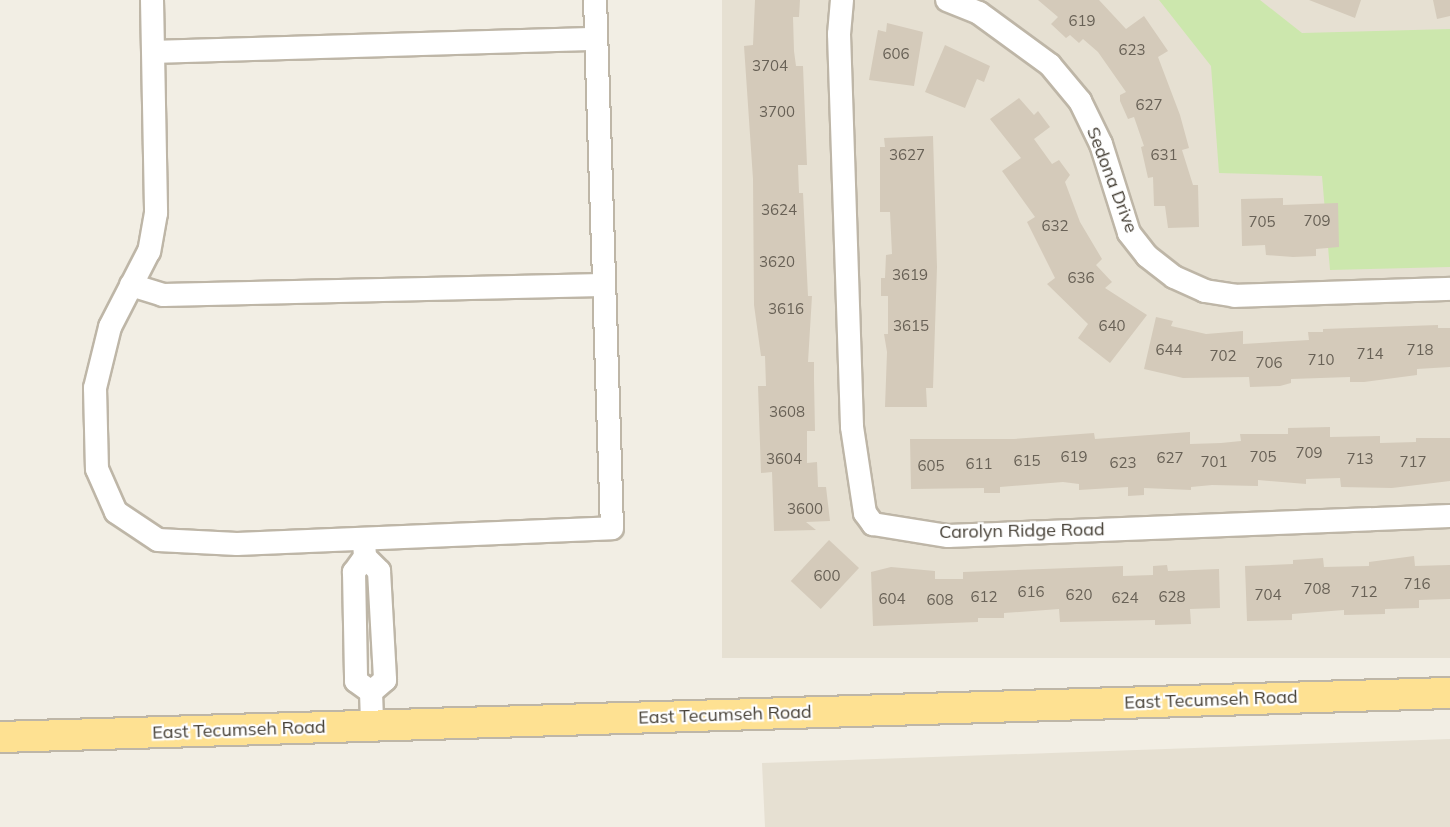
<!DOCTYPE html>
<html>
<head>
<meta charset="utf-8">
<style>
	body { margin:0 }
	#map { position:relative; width:1450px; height:827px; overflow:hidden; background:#f2eee4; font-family:Mulish,sans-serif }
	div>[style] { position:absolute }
	.residential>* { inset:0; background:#e6e0d2; transform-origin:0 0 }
	.green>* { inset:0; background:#cce7ad }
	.building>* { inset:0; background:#d4caba; transform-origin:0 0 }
	.roads { filter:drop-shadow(2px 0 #beb6a7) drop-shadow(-2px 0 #beb6a7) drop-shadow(0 2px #beb6a7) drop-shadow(0 -2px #beb6a7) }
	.minor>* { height:22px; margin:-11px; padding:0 11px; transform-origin:11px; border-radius:11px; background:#fff }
	.major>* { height:30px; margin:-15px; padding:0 15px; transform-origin:15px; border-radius:15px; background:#fee192 }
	span { translate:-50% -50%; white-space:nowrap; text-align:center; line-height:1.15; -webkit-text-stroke:4.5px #fff; paint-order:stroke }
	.number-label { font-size:15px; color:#686156 }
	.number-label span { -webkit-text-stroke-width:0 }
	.street-label { font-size:18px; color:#443e34 }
</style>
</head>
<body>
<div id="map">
	<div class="residential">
		<i style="left:722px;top:0;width:728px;height:658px"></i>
		<i style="clip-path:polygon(1450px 739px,1450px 827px,765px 827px,762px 763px)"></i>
	</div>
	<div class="green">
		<i style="clip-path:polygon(1159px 0,1260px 0,1302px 33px,1450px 29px,1450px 267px,1330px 270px,1322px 176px,1219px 173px,1211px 66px)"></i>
	</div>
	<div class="building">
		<i style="clip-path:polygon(755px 0,800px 0,799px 17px,793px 17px,794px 51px,796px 66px,803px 66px,807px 165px,798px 165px,799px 193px,803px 193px,808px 296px,812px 296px,808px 362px,814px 362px,814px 380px,815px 431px,807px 431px,807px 463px,817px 462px,818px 487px,826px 487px,830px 521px,806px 522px,816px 530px,774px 531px,772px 472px,761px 473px,758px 386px,766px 386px,765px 356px,761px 356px,754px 305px,753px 179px,744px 46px,753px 45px)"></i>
		<i style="clip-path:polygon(1038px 0,1099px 0,1126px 29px,1144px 16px,1168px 51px,1158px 57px,1180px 115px,1189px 148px,1182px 150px,1193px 185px,1198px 185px,1199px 227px,1168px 228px,1165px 206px,1154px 206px,1153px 177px,1148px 178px,1141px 147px,1144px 146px,1134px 117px,1128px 119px,1120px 101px,1120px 95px,1126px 92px,1098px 52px,1083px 39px,1079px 43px,1070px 35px,1066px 38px,1051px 24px,1058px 17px)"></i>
		<i style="clip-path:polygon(1309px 0,1361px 0,1355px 18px)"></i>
		<i style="clip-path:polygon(1433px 0,1450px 0,1450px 16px,1437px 19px)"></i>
		<i style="clip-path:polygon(887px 23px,923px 32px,914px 86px,869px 80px,878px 30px,886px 32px)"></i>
		<i style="clip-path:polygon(945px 45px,990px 66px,984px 82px,977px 79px,965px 108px,925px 92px)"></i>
		<i style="clip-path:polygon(1019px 98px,1034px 115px,1038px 111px,1050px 127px,1034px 139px,1052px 164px,1059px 160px,1070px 175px,1065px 182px,1080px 222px,1102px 259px,1096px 265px,1112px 282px,1105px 288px,1147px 315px,1110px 363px,1078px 338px,1088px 324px,1047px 284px,1055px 278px,1027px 222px,1035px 217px,1002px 171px,1021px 158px,990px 119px)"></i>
		<i style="clip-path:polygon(933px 136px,937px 267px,933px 388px,926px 388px,927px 407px,885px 407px,887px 352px,884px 334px,888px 334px,888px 296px,881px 296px,881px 278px,885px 278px,886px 255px,892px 254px,890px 212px,880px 212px,880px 147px,885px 147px,884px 138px)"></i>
		<i style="clip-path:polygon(1283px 198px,1283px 205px,1338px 203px,1339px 247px,1316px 249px,1316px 256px,1293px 257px,1266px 255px,1265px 245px,1242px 246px,1241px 199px)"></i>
		<i style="clip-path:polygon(1156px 317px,1173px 321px,1171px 326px,1206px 334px,1243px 331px,1243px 344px,1309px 340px,1308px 332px,1323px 332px,1323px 329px,1438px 325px,1438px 328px,1450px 328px,1450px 367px,1417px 369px,1417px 375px,1364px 382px,1350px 382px,1350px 377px,1291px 379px,1291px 383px,1280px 386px,1250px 387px,1249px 377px,1183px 378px,1144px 369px)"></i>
		<i style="clip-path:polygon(1330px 427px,1330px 437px,1380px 436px,1380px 443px,1416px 442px,1416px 438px,1450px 438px,1450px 481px,1392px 488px,1341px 487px,1340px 478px,1306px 479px,1306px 484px,1258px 480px,1258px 486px,1212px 485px,1191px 487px,1191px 490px,1144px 488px,1144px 495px,1128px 496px,1128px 487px,1079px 490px,1079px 484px,1063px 482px,1000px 487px,1000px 493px,984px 493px,984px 488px,911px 489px,910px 439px,1014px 439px,1094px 433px,1095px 439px,1190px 432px,1190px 444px,1221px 443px,1241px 441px,1240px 434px,1288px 434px,1288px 428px)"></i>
		<i style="left:829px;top:540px;width:41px;height:56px;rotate:43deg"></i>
		<i style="clip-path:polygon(1414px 556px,1415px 566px,1450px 565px,1450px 599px,1419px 600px,1419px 608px,1385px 609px,1385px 614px,1344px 615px,1344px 610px,1292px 614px,1292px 620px,1247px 621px,1245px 566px,1293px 564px,1293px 560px,1323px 558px,1324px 567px,1369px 566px,1369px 562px)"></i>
		<i style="clip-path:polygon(1167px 565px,1168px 571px,1219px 569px,1220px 608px,1190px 609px,1191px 624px,1155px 625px,1155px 620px,1060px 622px,1059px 609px,1004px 613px,1004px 618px,978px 618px,978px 622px,873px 626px,871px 572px,891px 567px,935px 571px,935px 579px,963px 579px,963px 572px,1123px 566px,1123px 576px,1153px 575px,1153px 566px)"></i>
	</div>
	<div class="roads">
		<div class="minor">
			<i style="left:152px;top:0;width:213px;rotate:88.9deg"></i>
			<i style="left:156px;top:213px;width:39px;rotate:100deg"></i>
			<i style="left:149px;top:251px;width:85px;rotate:117.2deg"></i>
			<i style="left:110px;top:327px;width:63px;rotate:103.8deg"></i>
			<i style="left:95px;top:388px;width:81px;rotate:88.6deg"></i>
			<i style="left:97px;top:469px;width:47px;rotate:66.2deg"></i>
			<i style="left:116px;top:512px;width:50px;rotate:33.7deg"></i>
			<i style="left:158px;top:540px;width:79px;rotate:2.9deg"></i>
			<i style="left:237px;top:544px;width:375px;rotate:-2.4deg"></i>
			<i style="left:612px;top:528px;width:528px;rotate:-91.84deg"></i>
			<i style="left:842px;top:0;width:34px;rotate:95deg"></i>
			<i style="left:839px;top:34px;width:393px;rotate:88.1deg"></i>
			<i style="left:852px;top:427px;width:87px;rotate:81.4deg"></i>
			<i style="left:865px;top:513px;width:14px;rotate:54deg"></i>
			<i style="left:873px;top:524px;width:76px;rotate:9.1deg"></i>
			<i style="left:948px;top:536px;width:502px;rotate:-2.28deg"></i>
			<i style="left:947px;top:0;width:35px;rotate:22deg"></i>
			<i style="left:979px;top:13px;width:88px;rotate:36.2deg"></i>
			<i style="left:1050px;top:65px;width:47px;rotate:50.2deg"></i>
			<i style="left:1080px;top:101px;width:48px;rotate:64deg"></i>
			<i style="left:1101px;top:144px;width:93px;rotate:72.5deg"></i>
			<i style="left:1129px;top:233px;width:29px;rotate:52deg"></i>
			<i style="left:1147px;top:256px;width:34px;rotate:38deg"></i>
			<i style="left:1174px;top:277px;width:34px;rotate:24deg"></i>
			<i style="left:1205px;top:291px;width:30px;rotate:9deg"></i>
			<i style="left:1235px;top:296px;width:215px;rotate:-1.9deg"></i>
			<i style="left:154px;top:52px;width:442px;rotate:-1.7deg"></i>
			<i style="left:131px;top:285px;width:34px;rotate:17deg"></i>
			<i style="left:163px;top:295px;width:439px;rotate:-1.3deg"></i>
			<i style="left:364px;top:542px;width:15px;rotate:86deg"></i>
			<i style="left:365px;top:557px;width:19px;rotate:126deg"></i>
			<i style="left:354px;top:572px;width:109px;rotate:88.9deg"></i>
			<i style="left:356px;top:681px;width:19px;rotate:36deg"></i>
			<i style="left:365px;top:557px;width:20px;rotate:45deg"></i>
			<i style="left:379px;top:571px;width:109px;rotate:86.8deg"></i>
			<i style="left:385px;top:680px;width:18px;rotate:139deg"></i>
			<i style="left:371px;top:692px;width:34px;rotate:88deg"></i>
		</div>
		<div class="major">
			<i style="left:0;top:737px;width:1451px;rotate:-1.74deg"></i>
		</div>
	</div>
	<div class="number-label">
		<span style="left:1082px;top:21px">619</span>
		<span style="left:1132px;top:50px">623</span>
		<span style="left:896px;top:54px">606</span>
		<span style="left:770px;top:66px">3704</span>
		<span style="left:1149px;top:105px">627</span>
		<span style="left:777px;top:112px">3700</span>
		<span style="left:907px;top:155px">3627</span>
		<span style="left:1164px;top:155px">631</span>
		<span style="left:779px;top:210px">3624</span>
		<span style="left:1317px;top:221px">709</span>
		<span style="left:1262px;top:222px">705</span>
		<span style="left:1055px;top:226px">632</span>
		<span style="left:777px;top:262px">3620</span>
		<span style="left:910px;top:275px">3619</span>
		<span style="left:1081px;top:278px">636</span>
		<span style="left:786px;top:309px">3616</span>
		<span style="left:911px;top:326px">3615</span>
		<span style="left:1112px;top:326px">640</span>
		<span style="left:1169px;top:350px">644</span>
		<span style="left:1420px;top:350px">718</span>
		<span style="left:1370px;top:354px">714</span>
		<span style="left:1223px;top:356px">702</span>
		<span style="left:1321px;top:360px">710</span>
		<span style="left:1269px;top:363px">706</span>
		<span style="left:787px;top:412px">3608</span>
		<span style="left:1309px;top:453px">709</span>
		<span style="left:1074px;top:457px">619</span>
		<span style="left:1263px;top:457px">705</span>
		<span style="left:1170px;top:458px">627</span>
		<span style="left:784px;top:459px">3604</span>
		<span style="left:1360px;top:459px">713</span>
		<span style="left:1027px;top:461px">615</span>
		<span style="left:1214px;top:462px">701</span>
		<span style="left:1413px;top:462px">717</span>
		<span style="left:1123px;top:463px">623</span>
		<span style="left:979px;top:464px">611</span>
		<span style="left:931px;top:466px">605</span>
		<span style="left:805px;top:509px">3600</span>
		<span style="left:827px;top:576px">600</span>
		<span style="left:1417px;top:584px">716</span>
		<span style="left:1317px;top:589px">708</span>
		<span style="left:1031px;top:592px">616</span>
		<span style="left:1364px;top:592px">712</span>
		<span style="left:1079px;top:595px">620</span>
		<span style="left:1268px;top:595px">704</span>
		<span style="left:984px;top:597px">612</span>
		<span style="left:1172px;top:597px">628</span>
		<span style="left:1125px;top:598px">624</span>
		<span style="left:892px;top:599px">604</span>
		<span style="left:940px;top:600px">608</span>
	</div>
	<div class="street-label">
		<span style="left:1112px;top:180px;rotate:69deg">Sedona Drive</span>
		<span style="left:1022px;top:531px;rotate:-1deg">Carolyn Ridge Road</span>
		<span style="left:1211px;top:700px;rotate:-2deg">East Tecumseh Road</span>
		<span style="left:725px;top:715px;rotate:-2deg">East Tecumseh Road</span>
		<span style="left:239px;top:730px;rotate:-2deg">East Tecumseh Road</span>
	</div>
</div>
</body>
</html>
